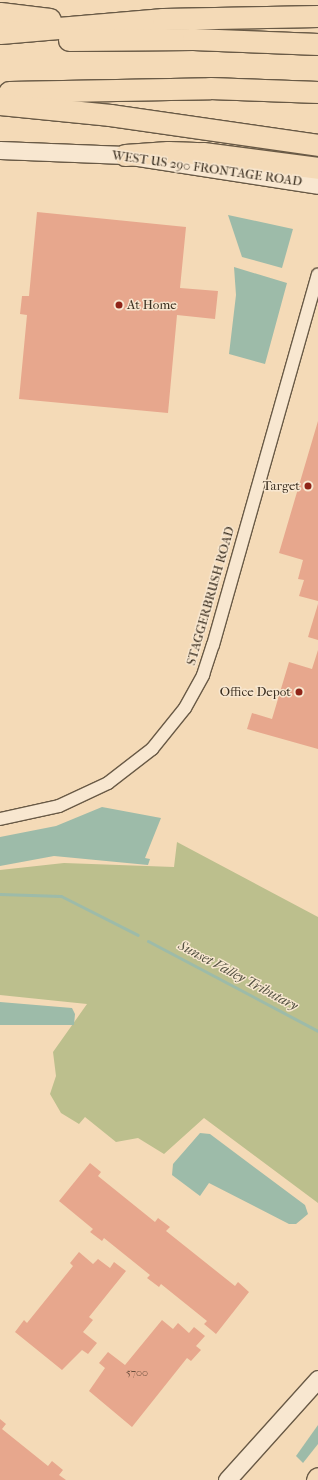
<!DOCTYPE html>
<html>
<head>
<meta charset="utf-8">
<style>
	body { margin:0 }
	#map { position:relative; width:318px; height:1480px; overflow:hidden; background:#f4dab7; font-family:"IM FELL French Canon",serif }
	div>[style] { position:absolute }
	.green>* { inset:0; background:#bcbf8d }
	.water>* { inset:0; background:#9dbba9 }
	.stream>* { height:3px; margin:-1.5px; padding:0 1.5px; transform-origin:1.5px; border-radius:1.5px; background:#9dbba9 }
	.building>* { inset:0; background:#e7a78d }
	.roads { filter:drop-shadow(1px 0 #695a46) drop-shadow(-1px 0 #695a46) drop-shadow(0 1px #695a46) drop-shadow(0 -1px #695a46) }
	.minor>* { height:12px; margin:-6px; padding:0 6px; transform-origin:6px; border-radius:6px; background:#f8e7d0 }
	.secondary>* { height:17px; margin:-8.5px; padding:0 8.5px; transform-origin:8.5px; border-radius:8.5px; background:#f8e7d0 }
	.motorway>* { height:21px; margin:-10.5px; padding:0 10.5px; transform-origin:10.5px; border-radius:10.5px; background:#f4dab7 }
	.dots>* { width:11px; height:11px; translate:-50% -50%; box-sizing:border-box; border:2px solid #f8e7d0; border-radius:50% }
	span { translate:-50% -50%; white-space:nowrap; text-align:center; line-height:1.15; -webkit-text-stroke:3px #f8e7d0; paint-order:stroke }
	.number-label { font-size:11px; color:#664d3b }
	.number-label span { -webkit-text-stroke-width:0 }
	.street-label { font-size:13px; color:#3b2f20 }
	.poi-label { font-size:13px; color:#3b2f20 }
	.left { translate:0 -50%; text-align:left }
	.right { translate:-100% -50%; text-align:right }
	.water-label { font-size:14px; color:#545242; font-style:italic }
</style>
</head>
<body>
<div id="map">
	<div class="green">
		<i style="clip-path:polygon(177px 842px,318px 917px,318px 1203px,204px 1118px,164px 1154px,138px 1138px,116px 1142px,85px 1117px,79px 1124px,61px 1113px,50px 1094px,56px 1076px,53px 1052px,87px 1004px,0 995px,0 870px,64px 863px,174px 867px)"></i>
	</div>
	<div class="water">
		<i style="clip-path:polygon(228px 215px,293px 229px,282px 268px,242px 257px)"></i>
		<i style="clip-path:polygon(234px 267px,287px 283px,265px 364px,229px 354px,236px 295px)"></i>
		<i style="clip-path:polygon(102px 807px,161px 818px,145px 858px,150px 859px,148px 865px,54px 856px,0 866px,0 837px,56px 826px)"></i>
		<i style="clip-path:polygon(0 1002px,72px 1008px,75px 1014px,74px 1025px,0 1025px)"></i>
		<i style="clip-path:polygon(200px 1133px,210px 1134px,305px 1205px,308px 1214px,296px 1224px,289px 1224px,209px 1183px,200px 1196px,172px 1175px,173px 1164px)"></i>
		<i style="clip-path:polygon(318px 1425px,318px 1444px,303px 1463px,296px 1456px)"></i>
	</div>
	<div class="stream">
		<i style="left:0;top:894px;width:61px;rotate:1.9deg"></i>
		<i style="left:61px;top:896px;width:86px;rotate:26.9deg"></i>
		<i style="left:148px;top:941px;width:192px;rotate:27.9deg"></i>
	</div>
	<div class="building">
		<i style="clip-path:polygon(37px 212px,186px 227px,180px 288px,218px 291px,215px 319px,177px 315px,168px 413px,19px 399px,27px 315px,20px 314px,22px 296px,29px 296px)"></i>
		<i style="clip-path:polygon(318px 421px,318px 601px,299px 596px,304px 580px,298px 579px,303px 560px,279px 553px)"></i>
		<i style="clip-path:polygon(318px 604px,318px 640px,308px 637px)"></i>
		<i style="clip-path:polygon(318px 650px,318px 749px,247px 729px,252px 713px,272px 719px,289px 662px,312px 669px)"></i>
		<i style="clip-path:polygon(90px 1163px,101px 1172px,98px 1176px,155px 1222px,158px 1218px,170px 1227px,166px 1231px,235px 1286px,238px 1282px,249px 1292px,216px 1334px,204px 1324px,207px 1321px,161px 1284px,159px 1287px,147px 1278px,150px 1275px,104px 1238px,102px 1241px,90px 1232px,93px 1229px,59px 1201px)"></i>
		<i style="clip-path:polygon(79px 1252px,93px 1264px,98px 1259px,110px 1268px,114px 1262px,126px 1271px,89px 1317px,93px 1320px,83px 1332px,97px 1343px,88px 1354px,82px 1350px,62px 1370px,15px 1332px,24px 1320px,27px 1323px,73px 1266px,70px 1263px)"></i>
		<i style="clip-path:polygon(162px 1320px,173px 1329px,178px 1323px,189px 1333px,194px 1327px,205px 1336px,196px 1346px,201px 1350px,191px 1361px,187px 1358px,132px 1427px,89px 1391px,105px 1368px,99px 1363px,108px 1352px,125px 1365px)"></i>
		<i style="clip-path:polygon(0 1419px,6px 1424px,2px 1429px,48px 1466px,52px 1461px,63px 1470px,59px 1475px,66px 1480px,0 1480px)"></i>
	</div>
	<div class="roads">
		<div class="minor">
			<i style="left:0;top:819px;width:60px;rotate:-12.4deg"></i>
			<i style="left:59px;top:806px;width:54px;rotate:-25.1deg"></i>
			<i style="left:108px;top:783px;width:56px;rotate:-37.7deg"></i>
			<i style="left:152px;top:749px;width:53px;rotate:-51.2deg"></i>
			<i style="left:185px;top:708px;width:38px;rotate:-61deg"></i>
			<i style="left:203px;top:675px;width:32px;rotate:-72deg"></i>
			<i style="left:213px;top:645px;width:385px;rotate:-74.2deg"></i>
		</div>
		<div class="secondary">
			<i style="left:0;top:150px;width:125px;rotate:2.3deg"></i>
			<i style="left:125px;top:155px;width:195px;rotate:8.8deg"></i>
			<i style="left:227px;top:1480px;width:136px;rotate:-48deg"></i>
		</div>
		<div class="motorway">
			<i style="left:0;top:13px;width:50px;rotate:6.8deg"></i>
			<i style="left:0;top:33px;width:164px;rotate:-4.9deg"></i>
			<i style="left:163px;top:19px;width:155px;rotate:-1.1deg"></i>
			<i style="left:69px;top:40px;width:124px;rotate:-0.5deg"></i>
			<i style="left:193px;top:39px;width:125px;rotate:2.3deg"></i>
			<i style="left:9px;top:92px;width:201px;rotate:-1.1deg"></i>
			<i style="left:210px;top:88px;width:108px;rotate:2.1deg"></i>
			<i style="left:0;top:104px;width:111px;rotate:5.7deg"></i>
			<i style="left:110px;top:115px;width:210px;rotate:8.2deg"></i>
			<i style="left:125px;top:155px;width:43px;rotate:-4deg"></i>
			<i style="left:168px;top:152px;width:35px;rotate:2deg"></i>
			<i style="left:203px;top:153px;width:116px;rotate:7.4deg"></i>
			<i style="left:317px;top:1480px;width:2px;rotate:-63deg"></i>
		</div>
	</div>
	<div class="dots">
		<i style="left:119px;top:305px;background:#8f2418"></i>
		<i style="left:308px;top:486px;background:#8f2418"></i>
		<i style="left:299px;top:692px;background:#8f2418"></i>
	</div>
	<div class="number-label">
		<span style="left:137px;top:1373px">5700</span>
	</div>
	<div class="street-label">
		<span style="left:207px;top:169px;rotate:8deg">WEST US 290 FRONTAGE ROAD</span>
		<span style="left:211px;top:596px;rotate:-74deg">STAGGERBRUSH ROAD</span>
	</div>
	<div class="poi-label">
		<span class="left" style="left:127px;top:305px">At Home</span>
		<span class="right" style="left:300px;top:486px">Target</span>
		<span class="right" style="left:291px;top:692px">Office Depot</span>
	</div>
	<div class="water-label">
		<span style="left:238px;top:976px;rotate:28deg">Sunset Valley Tributary</span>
	</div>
</div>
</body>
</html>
